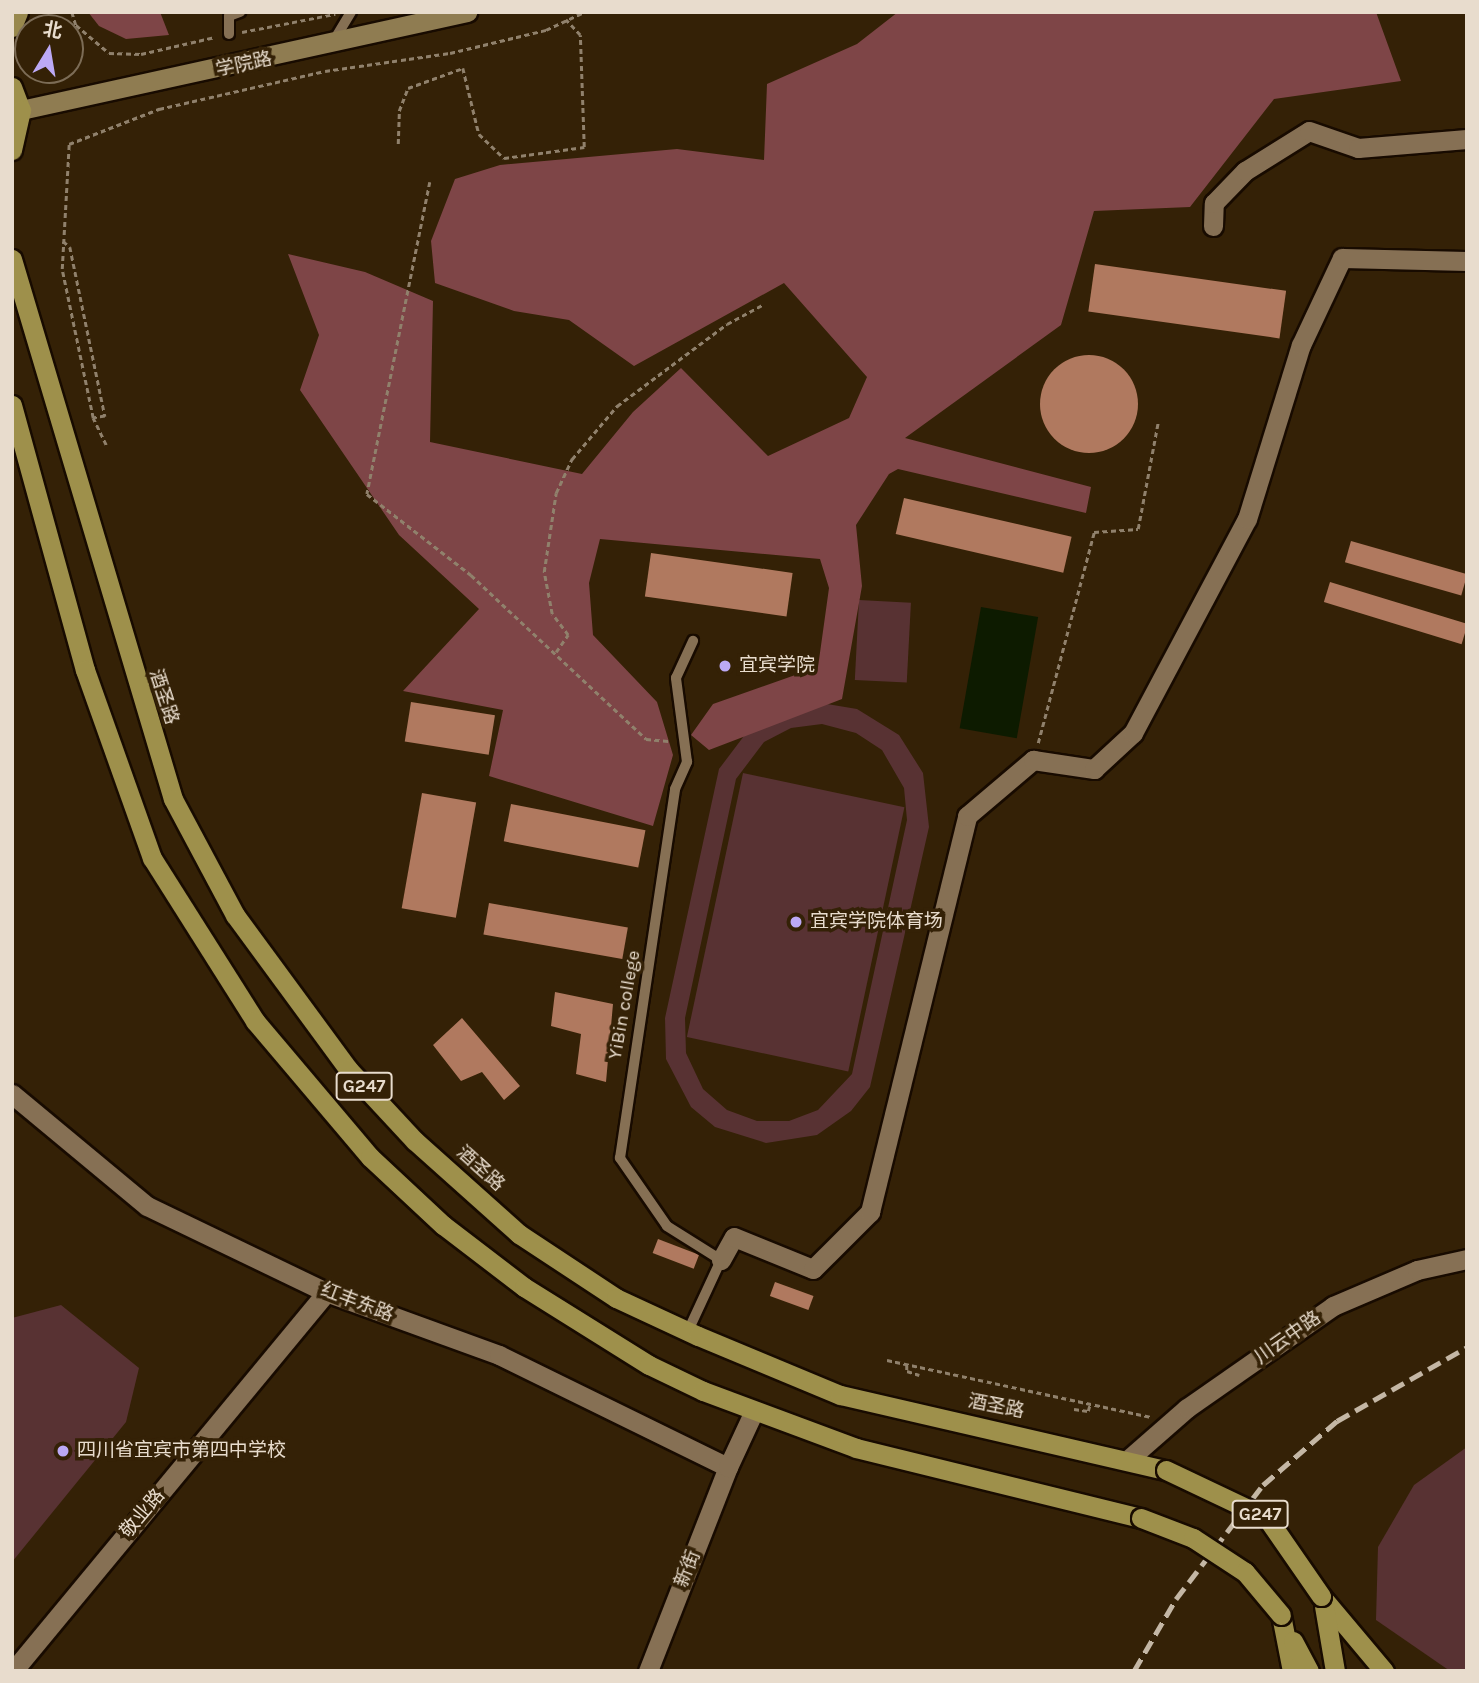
<!DOCTYPE html>
<html>
<head>
<meta charset="utf-8">
<style>
	body { margin:0 }
	#map { position:relative; width:1479px; height:1683px; overflow:hidden; background:#342106; font-family:Karla,"Noto Sans SC",sans-serif }
	div>[style] { position:absolute }
	.green>* { inset:0; background:#583233; transform-origin:0 0 }
	.forest>* { inset:0; background:#7e4547 }
	.water>* { inset:0; background:#0d1b00; transform-origin:0 0 }
	.building>* { inset:0; background:#b0795f; transform-origin:0 0 }
	.round { border-radius:50% }
	.path>* { height:2.5px; margin-top:-1.25px; transform-origin:0; background:repeating-linear-gradient(90deg,#90816c 0 5px,transparent 0 8.5px) }
	.roads { filter:drop-shadow(2px 0 #180b00) drop-shadow(-2px 0 #180b00) drop-shadow(0 2px #180b00) drop-shadow(0 -2px #180b00) }
	.service>* { height:10px; margin:-5px; padding:0 5px; transform-origin:5px; border-radius:5px; background:#867054 }
	.minor>* { height:19px; margin:-9.5px; padding:0 9.5px; transform-origin:9.5px; border-radius:9.5px; background:#867054 }
	.tertiary>* { height:19px; margin:-9.5px; padding:0 9.5px; transform-origin:9.5px; border-radius:9.5px; background:#867054 }
	.secondary>* { height:19px; margin:-9.5px; padding:0 9.5px; transform-origin:9.5px; border-radius:9.5px; background:#8f7c51 }
	.primary>* { height:19px; margin:-9.5px; padding:0 9.5px; transform-origin:9.5px; border-radius:9.5px; background:#98884d }
	.trunk>* { height:19px; margin:-9.5px; padding:0 9.5px; transform-origin:9.5px; border-radius:9.5px; background:#9e904b }
	.rail>* { height:5px; margin-top:-2.5px; transform-origin:0; background:repeating-linear-gradient(90deg,#c4b7a5 0 14px,transparent 0 21px) }
	.bridges { filter:drop-shadow(2px 0 #180b00) drop-shadow(-2px 0 #180b00) drop-shadow(0 2px #180b00) drop-shadow(0 -2px #180b00) }
	.trunk-bridge>* { height:19px; margin:-9.5px; padding:0 9.5px; transform-origin:9.5px; border-radius:9.5px; background:#9e904b }
	.dots>* { width:19px; height:19px; translate:-50% -50%; box-sizing:border-box; border:4px solid #342106; border-radius:50% }
	span { translate:-50% -50%; white-space:nowrap; text-align:center; line-height:1.15; -webkit-text-stroke:7px #342106; paint-order:stroke }
	.shield-label span { padding:2px 5px; background:#342106; border:2px solid; border-radius:5px; -webkit-text-stroke-width:0 }
	.shield-label { font-size:18px; color:#e8dccd; font-weight:700 }
	.street-label { font-size:19px; color:#e8dccd }
	.poi-label { font-size:19px; color:#e8dccd }
	.left { translate:0 -50%; text-align:left }
	.frame { position:absolute; inset:0; border:14px solid #e8dccd; pointer-events:none }
	.north { position:absolute; left:14px; top:14px; width:70px; height:70px; box-sizing:border-box; background:#342106; border:2px solid #7c6c56; border-radius:50%; rotate:11deg; font-size:19px; font-weight:700; line-height:28px; text-align:center; color:#e8dccd }
	.north::after { content:''; display:block; margin:auto; width:24px; height:32px; background:#bca9f5; clip-path:polygon(50% 0,100% 100%,50% 72%,0 100%) }
</style>
</head>
<body>
<div id="map">
	<div class="green">
		<i style="left:859px;top:600px;width:52px;height:80px;rotate:3deg"></i>
		<i style="clip-path:polygon(evenodd,821px 703px,857px 709px,899px 735px,923px 773px,929px 827px,870px 1087px,851px 1111px,817px 1135px,766px 1143px,715px 1127px,691px 1107px,666px 1059px,665px 1018px,719px 769px,750px 728px,821px 703px,822px 724px,856px 733px,882px 750px,904px 788px,907px 820px,852px 1074px,818px 1110px,789px 1121px,757px 1121px,727px 1110px,703px 1089px,686px 1053px,685px 1018px,736px 779px,764px 742px,791px 728px,822px 724px)"></i>
		<i style="left:743px;top:773px;width:165px;height:270px;rotate:12deg"></i>
		<i style="clip-path:polygon(61px 1305px,139px 1368px,126px 1422px,12px 1562px,12px 1318px)"></i>
		<i style="clip-path:polygon(1467px 1447px,1467px 1671px,1450px 1671px,1376px 1620px,1378px 1547px,1414px 1485px)"></i>
	</div>
	<div class="forest">
		<i style="clip-path:polygon(88px 12px,160px 12px,169px 35px,126px 39px,99px 26px)"></i>
		<i style="clip-path:polygon(898px 12px,1376px 12px,1401px 81px,1274px 99px,1190px 207px,1094px 211px,1061px 325px,905px 438px,1091px 487px,1086px 513px,898px 469px,889px 474px,856px 525px,862px 586px,842px 699px,709px 750px,691px 735px,713px 704px,818px 667px,829px 588px,820px 559px,600px 539px,589px 583px,593px 635px,657px 702px,673px 755px,653px 826px,489px 776px,503px 710px,403px 691px,479px 609px,399px 535px,300px 390px,319px 335px,288px 254px,365px 272px,433px 301px,430px 442px,582px 474px,633px 412px,681px 368px,768px 456px,849px 418px,867px 377px,784px 283px,634px 366px,569px 320px,514px 311px,435px 283px,431px 241px,455px 179px,500px 165px,677px 149px,764px 160px,767px 84px,857px 44px)"></i>
	</div>
	<div class="water">
		<i style="left:981px;top:607px;width:58px;height:123px;rotate:10deg"></i>
	</div>
	<div class="building">
		<i style="left:1095px;top:264px;width:193px;height:48px;rotate:8deg"></i>
		<i class="round" style="left:1040px;top:355px;width:98px;height:98px"></i>
		<i style="left:904px;top:498px;width:172px;height:37px;rotate:13deg"></i>
		<i style="left:1351px;top:541px;width:121px;height:22px;rotate:16deg"></i>
		<i style="left:651px;top:553px;width:143px;height:44px;rotate:8deg"></i>
		<i style="left:1330px;top:582px;width:144px;height:21px;rotate:17deg"></i>
		<i style="left:411px;top:702px;width:85px;height:40px;rotate:9deg"></i>
		<i style="left:422px;top:793px;width:55px;height:117px;rotate:10deg"></i>
		<i style="left:511px;top:804px;width:137px;height:38px;rotate:11deg"></i>
		<i style="left:489px;top:903px;width:141px;height:32px;rotate:10deg"></i>
		<i style="clip-path:polygon(555px 992px,613px 1004px,606px 1082px,576px 1074px,581px 1034px,551px 1026px)"></i>
		<i style="clip-path:polygon(462px 1018px,520px 1086px,504px 1100px,482px 1072px,461px 1081px,433px 1045px)"></i>
		<i style="left:658px;top:1239px;width:44px;height:15px;rotate:21deg"></i>
		<i style="left:775px;top:1282px;width:41px;height:15px;rotate:20deg"></i>
	</div>
	<div class="path">
		<i style="left:72px;top:12px;width:14px;rotate:73deg"></i>
		<i style="left:76px;top:25px;width:43px;rotate:40.3deg"></i>
		<i style="left:109px;top:53px;width:32px;rotate:2deg"></i>
		<i style="left:141px;top:54px;width:76px;rotate:-12.9deg"></i>
		<i style="left:242px;top:32px;width:95px;rotate:-11deg"></i>
		<i style="left:398px;top:144px;width:33px;rotate:-88deg"></i>
		<i style="left:399px;top:111px;width:25px;rotate:-69deg"></i>
		<i style="left:408px;top:88px;width:59px;rotate:-20deg"></i>
		<i style="left:463px;top:68px;width:68px;rotate:76.4deg"></i>
		<i style="left:479px;top:134px;width:35px;rotate:44deg"></i>
		<i style="left:504px;top:158px;width:81px;rotate:-7.8deg"></i>
		<i style="left:584px;top:147px;width:112px;rotate:-92deg"></i>
		<i style="left:580px;top:35px;width:21px;rotate:-133deg"></i>
		<i style="left:430px;top:182px;width:318px;rotate:101.4deg"></i>
		<i style="left:367px;top:494px;width:132px;rotate:37.9deg"></i>
		<i style="left:471px;top:575px;width:240px;rotate:43.1deg"></i>
		<i style="left:646px;top:739px;width:25px;rotate:5deg"></i>
		<i style="left:63px;top:241px;width:9px;rotate:41deg"></i>
		<i style="left:70px;top:247px;width:173px;rotate:78.3deg"></i>
		<i style="left:105px;top:416px;width:12px;rotate:171deg"></i>
		<i style="left:106px;top:445px;width:30px;rotate:-116deg"></i>
		<i style="left:93px;top:418px;width:152px;rotate:-101.8deg"></i>
		<i style="left:62px;top:269px;width:125px;rotate:-86.8deg"></i>
		<i style="left:69px;top:144px;width:97px;rotate:-21.3deg"></i>
		<i style="left:159px;top:109px;width:170px;rotate:-12.9deg"></i>
		<i style="left:325px;top:71px;width:126px;rotate:-8.2deg"></i>
		<i style="left:450px;top:53px;width:99px;rotate:-13.5deg"></i>
		<i style="left:546px;top:30px;width:42px;rotate:-25.3deg"></i>
		<i style="left:556px;top:652px;width:21px;rotate:-55deg"></i>
		<i style="left:568px;top:635px;width:26px;rotate:-127deg"></i>
		<i style="left:552px;top:614px;width:43px;rotate:-100.8deg"></i>
		<i style="left:544px;top:572px;width:80px;rotate:-81.4deg"></i>
		<i style="left:556px;top:493px;width:38px;rotate:-65deg"></i>
		<i style="left:572px;top:459px;width:70px;rotate:-49.7deg"></i>
		<i style="left:617px;top:406px;width:137px;rotate:-36.7deg"></i>
		<i style="left:727px;top:324px;width:42px;rotate:-28.4deg"></i>
		<i style="left:1038px;top:743px;width:218px;rotate:-75.1deg"></i>
		<i style="left:1094px;top:532px;width:44px;rotate:-3.9deg"></i>
		<i style="left:1138px;top:529px;width:109px;rotate:-79.4deg"></i>
		<i style="left:887px;top:1360px;width:269px;rotate:12.2deg"></i>
		<i style="left:907px;top:1365px;width:6px;rotate:90deg"></i>
		<i style="left:907px;top:1371px;width:13px;rotate:18deg"></i>
		<i style="left:1074px;top:1409px;width:14px;rotate:8deg"></i>
		<i style="left:1088px;top:1411px;width:7px;rotate:-74deg"></i>
	</div>
	<div class="roads">
		<div class="service">
			<i style="left:229px;top:34px;width:18px;rotate:-90deg"></i>
			<i style="left:229px;top:16px;width:12px;rotate:-20deg"></i>
			<i style="left:333px;top:42px;width:35px;rotate:-59deg"></i>
			<i style="left:688px;top:1331px;width:78px;rotate:-65.1deg"></i>
			<i style="left:721px;top:1260px;width:64px;rotate:-147.8deg"></i>
			<i style="left:667px;top:1226px;width:83px;rotate:-124.7deg"></i>
			<i style="left:620px;top:1158px;width:373px;rotate:-81.5deg"></i>
			<i style="left:675px;top:789px;width:30px;rotate:-66deg"></i>
			<i style="left:687px;top:762px;width:85px;rotate:-97.5deg"></i>
			<i style="left:676px;top:678px;width:41px;rotate:-65.3deg"></i>
		</div>
		<div class="minor">
			<i style="left:1213px;top:226px;width:23px;rotate:-88deg"></i>
			<i style="left:1214px;top:203px;width:45px;rotate:-45.9deg"></i>
			<i style="left:1245px;top:171px;width:75px;rotate:-32deg"></i>
			<i style="left:1309px;top:131px;width:52px;rotate:19.1deg"></i>
			<i style="left:1358px;top:148px;width:109px;rotate:-4.7deg"></i>
			<i style="left:721px;top:1260px;width:26px;rotate:-61deg"></i>
			<i style="left:734px;top:1237px;width:85px;rotate:22.1deg"></i>
			<i style="left:813px;top:1269px;width:81px;rotate:-45deg"></i>
			<i style="left:870px;top:1212px;width:408px;rotate:-76.2deg"></i>
			<i style="left:967px;top:816px;width:87px;rotate:-40.3deg"></i>
			<i style="left:1033px;top:760px;width:62px;rotate:8.4deg"></i>
			<i style="left:1094px;top:769px;width:53px;rotate:-42.7deg"></i>
			<i style="left:1133px;top:733px;width:242px;rotate:-62deg"></i>
			<i style="left:1247px;top:519px;width:182px;rotate:-72.8deg"></i>
			<i style="left:1301px;top:345px;width:96px;rotate:-64.8deg"></i>
			<i style="left:1342px;top:258px;width:125px;rotate:1.4deg"></i>
			<i style="left:648px;top:1671px;width:219px;rotate:-68.6deg"></i>
		</div>
		<div class="tertiary">
			<i style="left:12px;top:1094px;width:175px;rotate:39.7deg"></i>
			<i style="left:147px;top:1206px;width:199px;rotate:25.7deg"></i>
			<i style="left:326px;top:1292px;width:184px;rotate:20deg"></i>
			<i style="left:499px;top:1355px;width:255px;rotate:26.1deg"></i>
			<i style="left:728px;top:1467px;width:62px;rotate:-65.1deg"></i>
			<i style="left:1131px;top:1457px;width:74px;rotate:-41.2deg"></i>
			<i style="left:1187px;top:1408px;width:178px;rotate:-34.9deg"></i>
			<i style="left:1333px;top:1306px;width:91px;rotate:-23.2deg"></i>
			<i style="left:1417px;top:1270px;width:51px;rotate:-12.4deg"></i>
			<i style="left:13px;top:1671px;width:492px;rotate:-50.4deg"></i>
		</div>
		<div class="secondary">
			<i style="left:21px;top:110px;width:457px;rotate:-12.4deg"></i>
		</div>
		<div class="primary">
			<i style="left:12px;top:27px;width:16px;rotate:-68deg"></i>
		</div>
		<div class="trunk">
			<i style="left:12px;top:87px;width:25px;rotate:69deg"></i>
			<i style="left:21px;top:110px;width:41px;rotate:102.7deg"></i>
			<i style="left:12px;top:259px;width:563px;rotate:73.4deg"></i>
			<i style="left:173px;top:799px;width:132px;rotate:61.9deg"></i>
			<i style="left:235px;top:915px;width:191px;rotate:53.7deg"></i>
			<i style="left:348px;top:1069px;width:98px;rotate:47.1deg"></i>
			<i style="left:415px;top:1141px;width:140px;rotate:41.8deg"></i>
			<i style="left:519px;top:1234px;width:116px;rotate:33.4deg"></i>
			<i style="left:616px;top:1298px;width:90px;rotate:24.9deg"></i>
			<i style="left:698px;top:1336px;width:154px;rotate:22.6deg"></i>
			<i style="left:840px;top:1395px;width:335px;rotate:13deg"></i>
			<i style="left:12px;top:405px;width:275px;rotate:74.6deg"></i>
			<i style="left:85px;top:670px;width:200px;rotate:70.4deg"></i>
			<i style="left:152px;top:858px;width:193px;rotate:57.7deg"></i>
			<i style="left:255px;top:1021px;width:178px;rotate:49.8deg"></i>
			<i style="left:370px;top:1157px;width:100px;rotate:43deg"></i>
			<i style="left:443px;top:1225px;width:102px;rotate:37.4deg"></i>
			<i style="left:524px;top:1287px;width:147px;rotate:32deg"></i>
			<i style="left:649px;top:1365px;width:60px;rotate:25.7deg"></i>
			<i style="left:703px;top:1391px;width:163px;rotate:20.4deg"></i>
			<i style="left:856px;top:1448px;width:293px;rotate:13.8deg"></i>
			<i style="left:1321px;top:1596px;width:98px;rotate:50deg"></i>
			<i style="left:1324px;top:1606px;width:66px;rotate:80.4deg"></i>
			<i style="left:1281px;top:1615px;width:57px;rotate:78.9deg"></i>
			<i style="left:1293px;top:1641px;width:34px;rotate:62deg"></i>
		</div>
	</div>
	<div class="rail">
		<i style="left:1134px;top:1671px;width:83px;rotate:-59.7deg"></i>
		<i style="left:1176px;top:1599px;width:143px;rotate:-52.7deg"></i>
		<i style="left:1263px;top:1485px;width:98px;rotate:-40.9deg"></i>
		<i style="left:1337px;top:1421px;width:150px;rotate:-29.6deg"></i>
	</div>
	<div class="bridges">
		<div class="trunk-bridge">
			<i style="left:1166px;top:1470px;width:112px;rotate:25.4deg"></i>
			<i style="left:1267px;top:1518px;width:95px;rotate:55.3deg"></i>
			<i style="left:1141px;top:1518px;width:56px;rotate:21deg"></i>
			<i style="left:1193px;top:1538px;width:62px;rotate:33.2deg"></i>
			<i style="left:1245px;top:1572px;width:56px;rotate:50.1deg"></i>
		</div>
	</div>
	<div class="dots">
		<i style="left:725px;top:666px;background:#bca9f5"></i>
		<i style="left:796px;top:922px;background:#bca9f5"></i>
		<i style="left:63px;top:1451px;background:#bca9f5"></i>
	</div>
	<div class="shield-label">
		<span style="left:364px;top:1086px">G247</span>
		<span style="left:1260px;top:1514px">G247</span>
	</div>
	<div class="street-label">
		<span style="left:244px;top:65px;rotate:-12deg">学院路</span>
		<span style="left:163px;top:697px;rotate:72deg">酒圣路</span>
		<span style="left:625px;top:1005px;rotate:-80deg">YiBin college</span>
		<span style="left:480px;top:1169px;rotate:42deg">酒圣路</span>
		<span style="left:357px;top:1303px;rotate:21deg">红丰东路</span>
		<span style="left:1288px;top:1338px;rotate:-35deg">川云中路</span>
		<span style="left:996px;top:1407px;rotate:11deg">酒圣路</span>
		<span style="left:143px;top:1514px;rotate:-50deg">敬业路</span>
		<span style="left:688px;top:1569px;rotate:-69deg">新街</span>
	</div>
	<div class="poi-label">
		<span class="left" style="left:739px;top:666px">宜宾学院</span>
		<span class="left" style="left:810px;top:922px">宜宾学院体育场</span>
		<span class="left" style="left:77px;top:1451px">四川省宜宾市第四中学校</span>
	</div>
	<div class="frame"></div>
	<div class="north">北</div>
</div>
</body>
</html>
